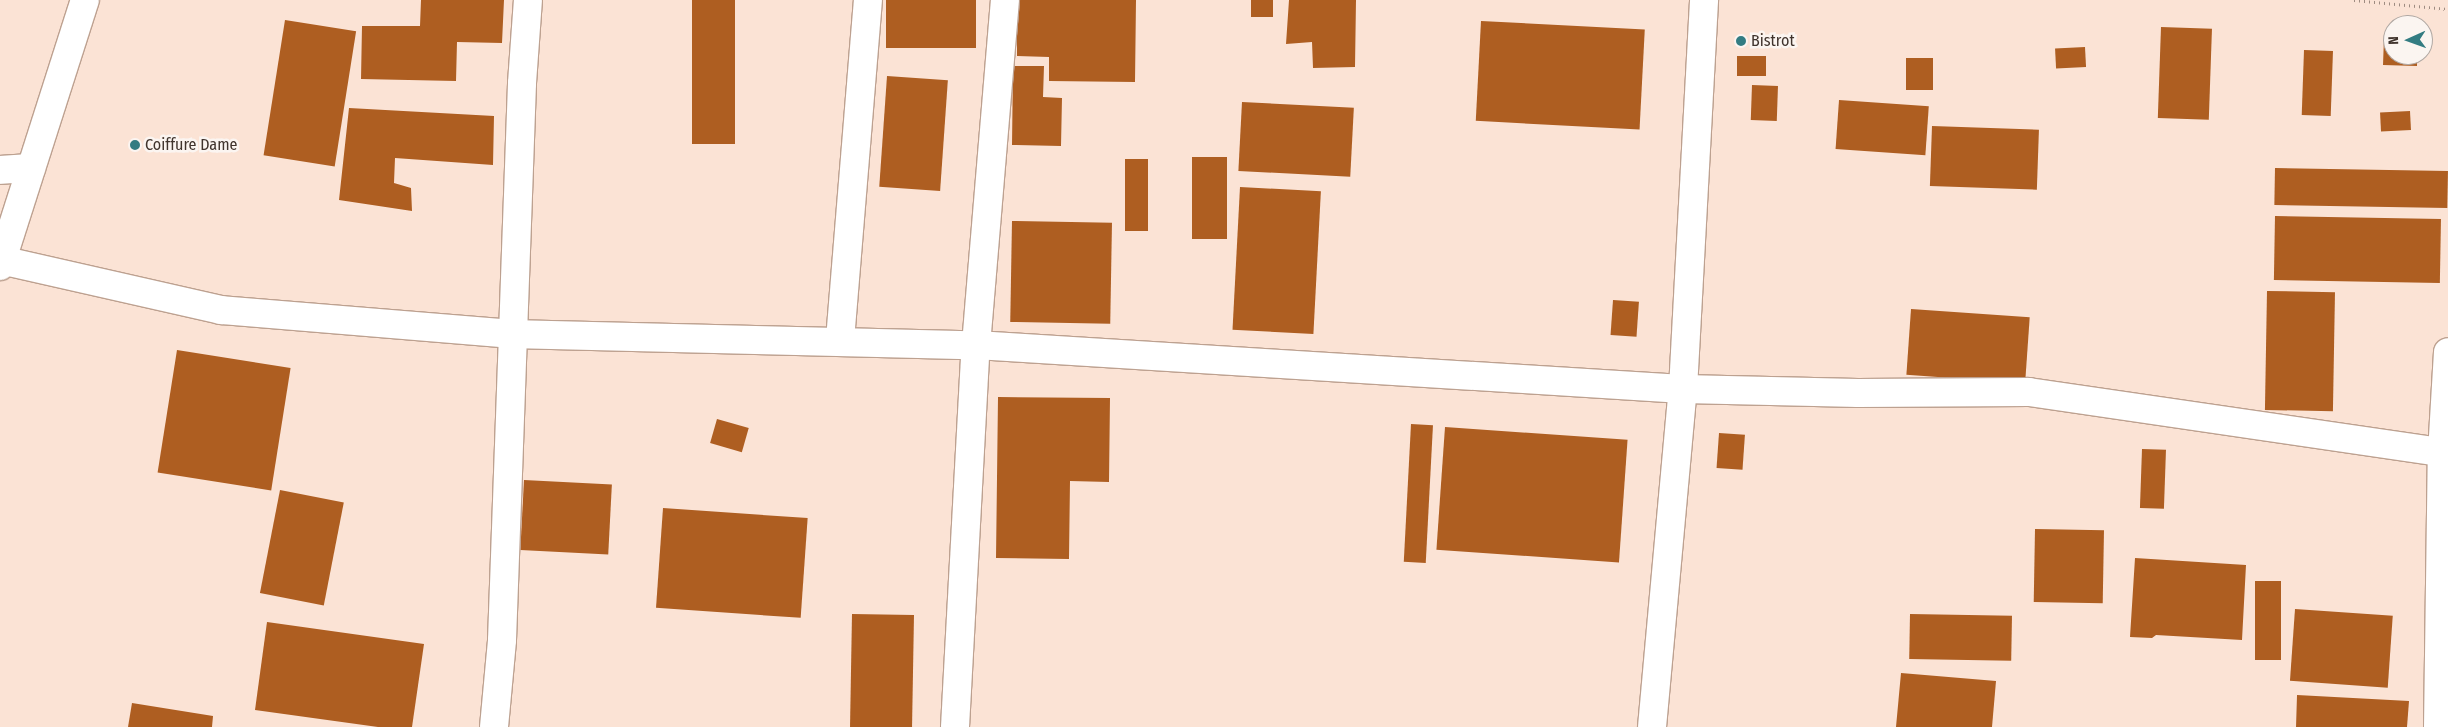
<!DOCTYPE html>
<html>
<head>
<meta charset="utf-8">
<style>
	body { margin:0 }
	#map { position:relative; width:2448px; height:727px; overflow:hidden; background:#fbe3d5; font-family:"Fira Sans Condensed",sans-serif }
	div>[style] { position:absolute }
	.building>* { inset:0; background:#ae5e21; transform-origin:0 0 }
	.path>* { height:3px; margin-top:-1.5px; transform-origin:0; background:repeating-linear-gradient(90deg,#9e8c81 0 1px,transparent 0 5px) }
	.roads { filter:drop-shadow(1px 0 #bda190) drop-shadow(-1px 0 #bda190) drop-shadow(0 1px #bda190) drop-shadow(0 -1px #bda190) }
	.street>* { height:28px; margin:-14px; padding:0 14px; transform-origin:14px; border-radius:14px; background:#fff }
	.secondary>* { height:28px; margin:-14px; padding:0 14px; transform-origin:14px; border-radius:14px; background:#fff }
	.dots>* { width:14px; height:14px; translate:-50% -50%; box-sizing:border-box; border:2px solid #fbf5f1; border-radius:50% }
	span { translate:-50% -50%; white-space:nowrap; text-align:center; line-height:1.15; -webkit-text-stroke:5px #fbf5f1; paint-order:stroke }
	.poi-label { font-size:16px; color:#40342d }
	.left { translate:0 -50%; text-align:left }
	.north { position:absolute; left:2383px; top:15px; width:50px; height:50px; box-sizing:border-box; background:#fbf5f1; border:1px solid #b0a8a3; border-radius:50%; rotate:268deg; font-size:14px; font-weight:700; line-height:20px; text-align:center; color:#40342d }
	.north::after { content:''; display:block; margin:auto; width:18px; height:22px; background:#337c82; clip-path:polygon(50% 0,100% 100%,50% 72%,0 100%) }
</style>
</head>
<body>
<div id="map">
	<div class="building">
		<i style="clip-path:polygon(421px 0,504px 0,502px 43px,457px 42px,456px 81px,361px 79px,362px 26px,420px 26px)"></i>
		<i style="left:692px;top:0;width:43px;height:144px"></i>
		<i style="left:886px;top:0;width:90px;height:48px"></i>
		<i style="clip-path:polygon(1017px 0,1136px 0,1135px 82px,1049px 81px,1049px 57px,1017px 56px)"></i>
		<i style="left:1251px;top:0;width:22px;height:17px"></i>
		<i style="clip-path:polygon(1289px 0,1356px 0,1355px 67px,1313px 68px,1312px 42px,1286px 44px)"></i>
		<i style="left:285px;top:20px;width:72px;height:137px;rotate:9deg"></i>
		<i style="left:1481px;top:21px;width:164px;height:100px;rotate:3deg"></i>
		<i style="left:2161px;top:27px;width:51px;height:91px;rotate:2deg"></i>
		<i style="clip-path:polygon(2384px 37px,2393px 38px,2393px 55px,2417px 55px,2417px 66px,2383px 65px)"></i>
		<i style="left:2085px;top:47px;width:20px;height:30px;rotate:87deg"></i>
		<i style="left:2304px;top:50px;width:29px;height:65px;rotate:2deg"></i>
		<i style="left:1766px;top:56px;width:20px;height:29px;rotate:90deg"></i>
		<i style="left:1906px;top:58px;width:27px;height:32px"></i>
		<i style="clip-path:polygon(1013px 66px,1044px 66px,1043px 97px,1062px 98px,1061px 146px,1012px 145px)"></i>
		<i style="left:887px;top:76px;width:61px;height:111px;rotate:4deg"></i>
		<i style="left:1752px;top:85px;width:26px;height:35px;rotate:2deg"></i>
		<i style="left:1839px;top:100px;width:90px;height:49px;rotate:4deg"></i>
		<i style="left:1242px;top:102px;width:112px;height:69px;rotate:3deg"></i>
		<i style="clip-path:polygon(349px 108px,494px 116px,493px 165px,395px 158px,394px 183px,411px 188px,412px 211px,339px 200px)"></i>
		<i style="left:2410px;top:111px;width:19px;height:30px;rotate:87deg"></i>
		<i style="left:1932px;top:126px;width:107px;height:60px;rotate:2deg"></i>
		<i style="left:1192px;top:157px;width:35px;height:82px"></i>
		<i style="left:1125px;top:159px;width:23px;height:72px"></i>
		<i style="left:2275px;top:168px;width:173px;height:37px;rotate:1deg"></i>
		<i style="left:1240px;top:187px;width:81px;height:143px;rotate:3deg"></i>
		<i style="left:2275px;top:216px;width:166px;height:64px;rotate:1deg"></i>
		<i style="left:1012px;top:221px;width:100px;height:101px;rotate:1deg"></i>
		<i style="left:2267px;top:291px;width:68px;height:119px;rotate:1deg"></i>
		<i style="left:1613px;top:300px;width:26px;height:35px;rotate:4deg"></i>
		<i style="left:1911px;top:309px;width:119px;height:66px;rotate:4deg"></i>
		<i style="left:177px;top:350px;width:115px;height:124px;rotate:9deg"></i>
		<i style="clip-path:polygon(998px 397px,1110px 398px,1109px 482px,1070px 481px,1069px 559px,996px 558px)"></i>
		<i style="left:717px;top:419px;width:33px;height:25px;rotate:16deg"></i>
		<i style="left:1411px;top:424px;width:22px;height:138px;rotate:3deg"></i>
		<i style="left:1445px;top:427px;width:183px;height:123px;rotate:4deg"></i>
		<i style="left:1719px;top:433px;width:26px;height:35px;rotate:4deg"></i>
		<i style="left:2142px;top:449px;width:24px;height:59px;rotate:2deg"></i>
		<i style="left:524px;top:480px;width:88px;height:70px;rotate:3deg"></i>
		<i style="left:280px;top:490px;width:65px;height:105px;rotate:11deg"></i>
		<i style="left:663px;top:508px;width:145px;height:100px;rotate:4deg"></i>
		<i style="left:2035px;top:529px;width:69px;height:73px;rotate:1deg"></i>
		<i style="clip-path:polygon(2135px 558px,2246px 565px,2242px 640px,2156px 635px,2152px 638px,2130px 637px)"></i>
		<i style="left:2255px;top:581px;width:26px;height:79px"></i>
		<i style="left:2295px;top:609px;width:98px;height:72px;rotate:4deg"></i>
		<i style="left:852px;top:614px;width:62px;height:113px;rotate:1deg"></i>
		<i style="left:1910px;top:614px;width:102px;height:45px;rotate:1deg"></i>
		<i style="clip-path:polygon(267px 622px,424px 644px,412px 727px,378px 727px,255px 710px)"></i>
		<i style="clip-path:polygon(1901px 673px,1996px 681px,1992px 727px,1896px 727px)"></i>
		<i style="clip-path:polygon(2297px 695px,2409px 701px,2407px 727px,2296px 727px)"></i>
		<i style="clip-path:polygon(132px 703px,213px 716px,212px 727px,128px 727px)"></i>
	</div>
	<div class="path">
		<i style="left:2354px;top:0;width:94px;rotate:5.5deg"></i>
	</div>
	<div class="roads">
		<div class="street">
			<i style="left:0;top:170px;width:31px;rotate:-4deg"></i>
			<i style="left:1px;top:260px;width:226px;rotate:12.8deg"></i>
			<i style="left:221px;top:310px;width:294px;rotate:4.7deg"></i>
			<i style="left:514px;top:334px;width:462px;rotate:1.4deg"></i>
			<i style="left:976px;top:345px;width:708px;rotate:3.56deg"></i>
			<i style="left:1683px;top:389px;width:175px;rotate:1.3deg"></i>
			<i style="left:1858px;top:393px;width:171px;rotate:-0.3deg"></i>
			<i style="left:2029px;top:392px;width:423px;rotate:8.3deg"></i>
			<i style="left:840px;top:340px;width:341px;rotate:-85.3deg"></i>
			<i style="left:494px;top:727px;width:87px;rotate:-84.7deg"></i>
			<i style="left:502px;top:640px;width:557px;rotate:-87.94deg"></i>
			<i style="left:522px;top:83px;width:83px;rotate:-85.9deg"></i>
			<i style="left:955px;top:727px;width:383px;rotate:-86.9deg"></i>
			<i style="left:976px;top:345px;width:346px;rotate:-85.2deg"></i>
			<i style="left:1652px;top:727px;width:339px;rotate:-84.8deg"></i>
			<i style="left:1683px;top:389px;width:390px;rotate:-86.9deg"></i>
			<i style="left:2438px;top:727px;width:274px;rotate:-89.2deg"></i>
			<i style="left:2442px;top:453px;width:101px;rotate:-86.6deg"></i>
		</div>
		<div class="secondary">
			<i style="left:0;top:266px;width:279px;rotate:-72.3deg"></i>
		</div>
	</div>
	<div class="dots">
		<i style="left:1741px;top:41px;background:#337c82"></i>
		<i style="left:135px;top:145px;background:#337c82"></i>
	</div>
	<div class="poi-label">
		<span class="left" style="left:1751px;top:41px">Bistrot</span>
		<span class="left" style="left:145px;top:145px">Coiffure Dame</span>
	</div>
	<div class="north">N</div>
</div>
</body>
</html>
